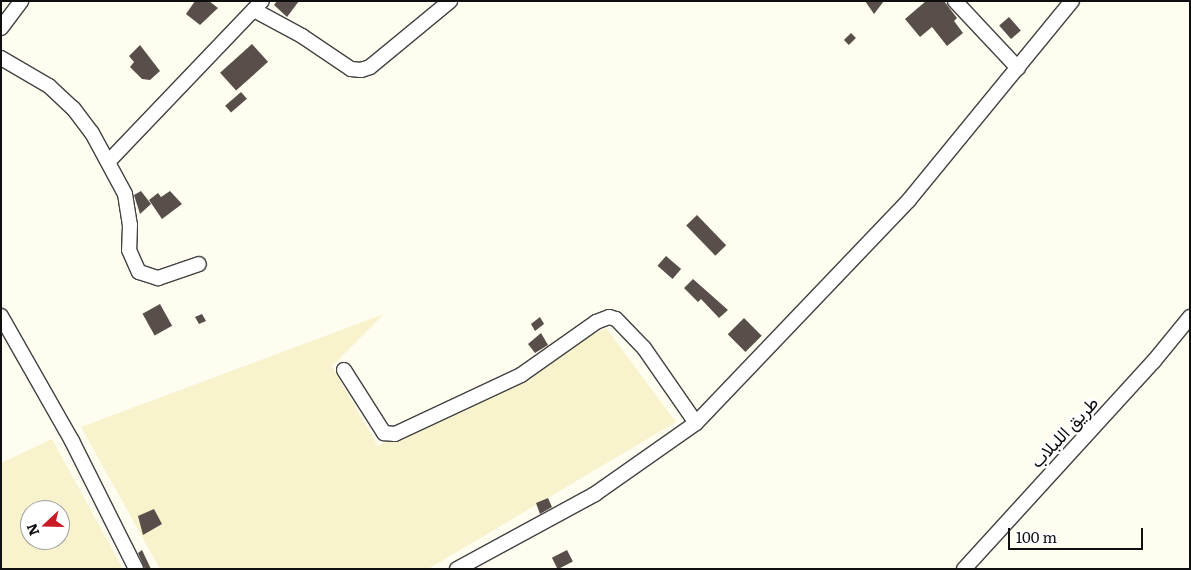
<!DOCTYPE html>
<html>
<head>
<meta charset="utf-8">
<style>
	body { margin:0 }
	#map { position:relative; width:1191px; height:570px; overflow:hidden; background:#fffcf0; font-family:Literata,Vazirmatn,serif }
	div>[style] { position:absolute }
	.farmland>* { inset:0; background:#f8f3cd }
	.building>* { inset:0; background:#584f4a; transform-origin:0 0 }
	.roads { filter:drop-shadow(1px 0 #424242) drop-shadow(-1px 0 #424242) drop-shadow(0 1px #424242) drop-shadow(0 -1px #424242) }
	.minor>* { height:14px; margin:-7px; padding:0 7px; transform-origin:7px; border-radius:7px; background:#fff }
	span { translate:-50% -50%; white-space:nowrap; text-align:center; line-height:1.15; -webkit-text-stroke:5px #fff; paint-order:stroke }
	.street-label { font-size:18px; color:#0f0f0f }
	.frame { position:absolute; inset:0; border:2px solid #0f0f0f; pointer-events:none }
	.north { position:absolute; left:20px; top:500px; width:50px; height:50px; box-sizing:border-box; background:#fff; border:1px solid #9f9f9f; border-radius:50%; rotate:249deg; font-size:14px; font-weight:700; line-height:20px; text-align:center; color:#0f0f0f }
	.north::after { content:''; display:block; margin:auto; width:18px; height:22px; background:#ca1b27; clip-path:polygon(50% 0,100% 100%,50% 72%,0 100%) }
	.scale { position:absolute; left:1008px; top:528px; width:135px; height:22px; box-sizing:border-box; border:2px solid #0f0f0f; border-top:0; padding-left:6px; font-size:15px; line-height:18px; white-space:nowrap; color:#0f0f0f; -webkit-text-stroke:4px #fff; paint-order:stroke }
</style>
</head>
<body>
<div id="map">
	<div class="farmland">
		<i style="clip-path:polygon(384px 314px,332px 366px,378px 446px,606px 328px,676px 422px,428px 569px,160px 569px,81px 427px)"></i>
		<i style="clip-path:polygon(evenodd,52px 439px,123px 569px,1px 569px,1px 463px,52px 439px,30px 510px,60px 510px,60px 540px,30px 540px,30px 510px)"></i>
	</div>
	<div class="building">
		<i style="clip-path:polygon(195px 1px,209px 1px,218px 8px,200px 25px,186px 14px)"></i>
		<i style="clip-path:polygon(277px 1px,299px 1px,287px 17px,274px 5px)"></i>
		<i style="clip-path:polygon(865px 1px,884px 1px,874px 14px)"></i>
		<i style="clip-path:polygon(926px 1px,944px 1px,957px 18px,954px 21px,963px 33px,947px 46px,932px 27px,920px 37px,905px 19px)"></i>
		<i style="left:1009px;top:17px;width:18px;height:13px;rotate:49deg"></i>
		<i style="left:851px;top:33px;width:7px;height:10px;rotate:45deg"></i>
		<i style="left:252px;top:44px;width:24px;height:43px;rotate:48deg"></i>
		<i style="clip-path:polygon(140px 45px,160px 71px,150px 80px,142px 79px,130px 67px,134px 62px,129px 56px)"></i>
		<i style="left:241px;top:92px;width:9px;height:21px;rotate:49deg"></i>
		<i style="clip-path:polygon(141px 191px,151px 204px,140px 214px,134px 195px)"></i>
		<i style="clip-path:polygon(170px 191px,182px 204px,162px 219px,149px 200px,158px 193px,161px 197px)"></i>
		<i style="left:697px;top:215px;width:42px;height:15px;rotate:46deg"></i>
		<i style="left:666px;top:256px;width:20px;height:13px;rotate:41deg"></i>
		<i style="clip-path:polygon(693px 279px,728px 310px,719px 318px,701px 299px,698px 302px,684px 288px)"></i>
		<i style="left:160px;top:304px;width:25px;height:20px;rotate:61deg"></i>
		<i style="clip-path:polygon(202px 314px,206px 321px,199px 324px,195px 317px)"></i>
		<i style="clip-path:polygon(540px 317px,544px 324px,535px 331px,531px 324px)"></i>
		<i style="left:744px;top:318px;width:25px;height:23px;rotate:45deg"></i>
		<i style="clip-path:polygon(541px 333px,548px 345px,535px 353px,528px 344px)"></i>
		<i style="clip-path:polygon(548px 498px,552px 507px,540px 514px,536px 503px)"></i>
		<i style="clip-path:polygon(154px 509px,162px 524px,143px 535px,138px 516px)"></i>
		<i style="clip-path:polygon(142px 550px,151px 569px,145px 569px,138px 553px)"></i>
		<i style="left:567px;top:550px;width:13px;height:17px;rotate:63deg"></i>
	</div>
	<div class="roads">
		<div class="minor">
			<i style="left:955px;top:1px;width:92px;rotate:46.8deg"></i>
			<i style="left:254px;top:10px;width:55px;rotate:28.4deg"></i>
			<i style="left:302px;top:36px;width:59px;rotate:34deg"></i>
			<i style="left:351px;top:69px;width:10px;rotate:6deg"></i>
			<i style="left:361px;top:70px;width:9px;rotate:-18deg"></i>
			<i style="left:370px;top:67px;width:104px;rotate:-39.5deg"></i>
			<i style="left:1px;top:28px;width:34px;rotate:-53deg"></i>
			<i style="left:1px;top:58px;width:56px;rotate:30.3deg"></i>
			<i style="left:49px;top:86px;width:33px;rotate:43deg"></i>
			<i style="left:73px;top:108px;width:31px;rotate:53deg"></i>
			<i style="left:92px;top:133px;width:69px;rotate:61.6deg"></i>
			<i style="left:125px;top:194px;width:31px;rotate:81deg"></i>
			<i style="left:130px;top:225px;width:25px;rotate:92deg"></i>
			<i style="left:129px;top:250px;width:24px;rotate:66deg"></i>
			<i style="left:139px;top:272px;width:20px;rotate:18deg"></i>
			<i style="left:158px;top:278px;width:43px;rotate:-18.9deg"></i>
			<i style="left:109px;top:161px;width:221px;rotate:-46.3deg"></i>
			<i style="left:1px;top:316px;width:144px;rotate:60.4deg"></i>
			<i style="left:72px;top:441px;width:143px;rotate:63.4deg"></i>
			<i style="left:344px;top:370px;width:75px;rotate:57.6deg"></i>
			<i style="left:384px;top:433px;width:11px;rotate:5deg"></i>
			<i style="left:395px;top:434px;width:139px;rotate:-25.1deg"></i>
			<i style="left:521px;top:375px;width:92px;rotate:-35.2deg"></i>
			<i style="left:596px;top:322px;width:14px;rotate:-21deg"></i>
			<i style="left:609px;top:317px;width:7px;rotate:16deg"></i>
			<i style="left:616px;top:319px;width:40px;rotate:46deg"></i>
			<i style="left:644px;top:348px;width:91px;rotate:55.3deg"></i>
			<i style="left:457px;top:569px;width:157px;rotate:-28.5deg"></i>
			<i style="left:595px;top:494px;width:123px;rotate:-35.1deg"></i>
			<i style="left:696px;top:423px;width:308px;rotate:-46.3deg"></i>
			<i style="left:909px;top:200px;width:257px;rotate:-50.7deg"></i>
			<i style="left:964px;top:569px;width:282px;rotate:-47.6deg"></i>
			<i style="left:1154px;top:361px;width:57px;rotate:-50.7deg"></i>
		</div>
	</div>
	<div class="street-label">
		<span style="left:1064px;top:432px;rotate:-47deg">طريق اللبلاب</span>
	</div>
	<div class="frame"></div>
	<div class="north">N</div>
	<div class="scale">100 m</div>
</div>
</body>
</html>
